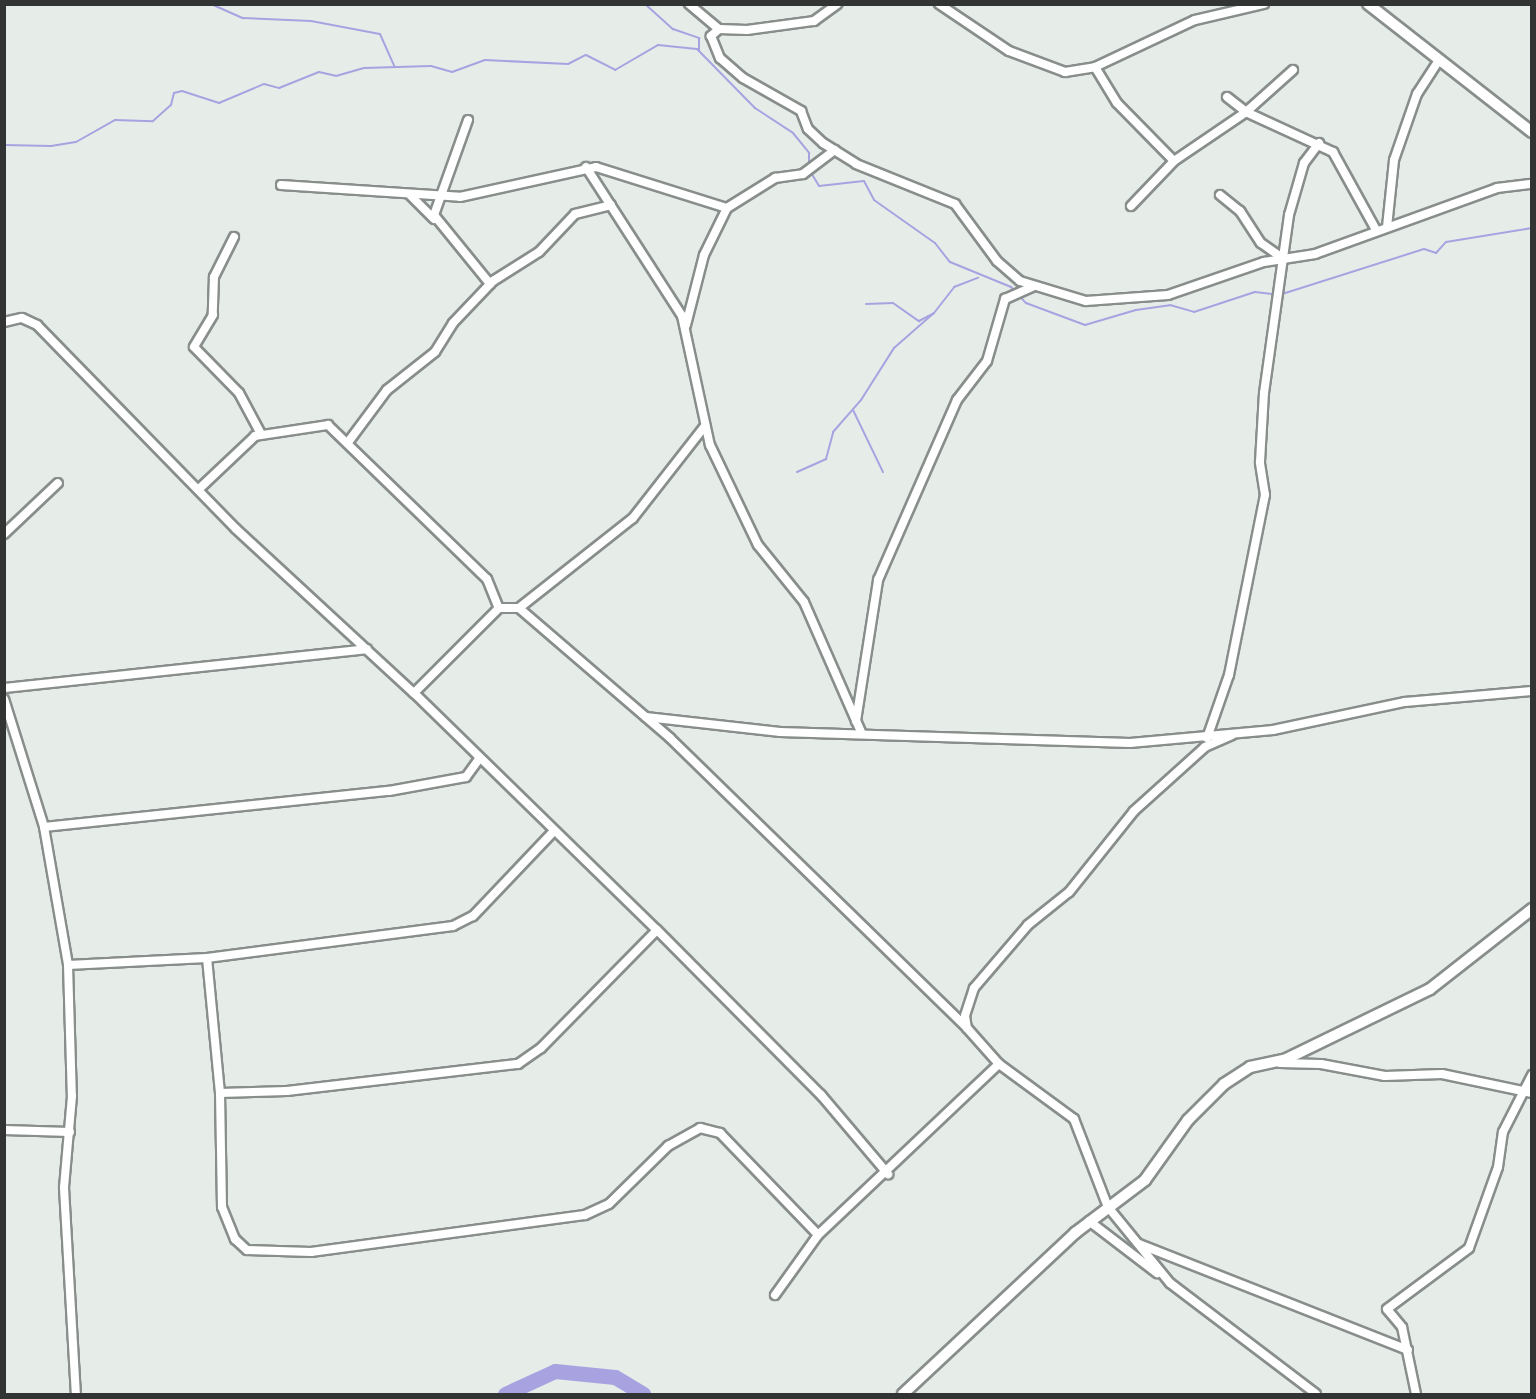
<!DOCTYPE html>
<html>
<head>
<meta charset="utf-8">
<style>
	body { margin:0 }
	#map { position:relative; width:1536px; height:1399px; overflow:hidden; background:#e6ede9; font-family:Bitter,serif }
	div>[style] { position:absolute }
	.stream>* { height:2px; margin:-1px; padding:0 1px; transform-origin:1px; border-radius:1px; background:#a9a2e1 }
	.river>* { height:15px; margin:-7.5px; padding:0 7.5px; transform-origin:7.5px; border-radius:7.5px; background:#a9a2e1 }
	.roads { filter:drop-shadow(2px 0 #888e8b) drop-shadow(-2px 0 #888e8b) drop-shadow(0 2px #888e8b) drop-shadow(0 -2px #888e8b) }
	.street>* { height:8px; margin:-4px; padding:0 4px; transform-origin:4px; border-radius:4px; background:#fff }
	.secondary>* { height:10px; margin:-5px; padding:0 5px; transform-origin:5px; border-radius:5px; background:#fff }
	span { translate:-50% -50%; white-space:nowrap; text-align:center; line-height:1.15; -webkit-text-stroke:6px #f3faf7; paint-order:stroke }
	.frame { position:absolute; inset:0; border:6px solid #313433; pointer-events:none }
</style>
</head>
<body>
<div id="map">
	<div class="stream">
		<i style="left:211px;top:4px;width:35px;rotate:24deg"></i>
		<i style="left:243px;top:18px;width:68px;rotate:2.5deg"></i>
		<i style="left:311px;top:21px;width:70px;rotate:10.7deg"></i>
		<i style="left:380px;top:34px;width:36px;rotate:66deg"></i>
		<i style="left:645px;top:4px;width:38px;rotate:42deg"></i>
		<i style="left:673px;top:29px;width:28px;rotate:19deg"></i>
		<i style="left:699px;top:38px;width:13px;rotate:90deg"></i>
		<i style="left:4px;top:145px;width:47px;rotate:1.2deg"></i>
		<i style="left:51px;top:146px;width:25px;rotate:-9deg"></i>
		<i style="left:76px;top:142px;width:45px;rotate:-29.4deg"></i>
		<i style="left:115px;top:120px;width:38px;rotate:2deg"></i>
		<i style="left:153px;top:121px;width:24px;rotate:-42deg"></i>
		<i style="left:171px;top:105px;width:12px;rotate:-76deg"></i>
		<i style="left:174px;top:93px;width:8px;rotate:-14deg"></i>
		<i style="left:182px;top:91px;width:39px;rotate:18deg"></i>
		<i style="left:219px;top:103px;width:49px;rotate:-22.9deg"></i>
		<i style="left:264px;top:84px;width:16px;rotate:15deg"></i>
		<i style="left:279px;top:88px;width:43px;rotate:-21.8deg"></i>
		<i style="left:319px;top:72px;width:17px;rotate:13deg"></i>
		<i style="left:336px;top:76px;width:29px;rotate:-16deg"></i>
		<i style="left:364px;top:68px;width:67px;rotate:-1.7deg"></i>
		<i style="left:431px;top:66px;width:22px;rotate:16deg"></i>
		<i style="left:452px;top:72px;width:35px;rotate:-20deg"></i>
		<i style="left:485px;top:60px;width:83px;rotate:2.8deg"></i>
		<i style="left:568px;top:64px;width:20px;rotate:-27deg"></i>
		<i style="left:586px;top:55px;width:33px;rotate:27deg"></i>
		<i style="left:615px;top:70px;width:50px;rotate:-30.2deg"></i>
		<i style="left:658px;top:45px;width:39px;rotate:6deg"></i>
		<i style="left:697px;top:49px;width:83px;rotate:45.5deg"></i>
		<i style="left:755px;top:108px;width:45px;rotate:33.3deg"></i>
		<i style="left:793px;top:133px;width:26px;rotate:51deg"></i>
		<i style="left:809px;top:153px;width:12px;rotate:90deg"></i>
		<i style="left:810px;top:171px;width:17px;rotate:59deg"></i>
		<i style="left:819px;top:186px;width:45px;rotate:-6.3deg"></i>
		<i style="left:864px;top:181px;width:21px;rotate:62deg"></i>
		<i style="left:874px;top:200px;width:75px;rotate:35.2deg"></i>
		<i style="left:935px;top:243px;width:24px;rotate:52deg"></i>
		<i style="left:950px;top:262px;width:66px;rotate:22.3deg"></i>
		<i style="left:1011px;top:287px;width:22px;rotate:47deg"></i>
		<i style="left:1026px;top:303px;width:63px;rotate:20.4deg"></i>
		<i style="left:1085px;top:325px;width:53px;rotate:-16.4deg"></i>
		<i style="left:1136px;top:310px;width:34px;rotate:-8deg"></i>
		<i style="left:1170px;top:305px;width:25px;rotate:16deg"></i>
		<i style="left:1194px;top:312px;width:64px;rotate:-18.2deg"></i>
		<i style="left:1255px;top:292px;width:24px;rotate:7deg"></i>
		<i style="left:1279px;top:295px;width:152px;rotate:-17.6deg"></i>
		<i style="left:1424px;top:249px;width:13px;rotate:18deg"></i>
		<i style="left:1436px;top:253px;width:15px;rotate:-48deg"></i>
		<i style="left:1446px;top:242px;width:87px;rotate:-9.2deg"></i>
		<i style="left:866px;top:304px;width:27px;rotate:-2deg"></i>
		<i style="left:893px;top:303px;width:32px;rotate:35deg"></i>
		<i style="left:919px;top:321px;width:17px;rotate:-28deg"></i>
		<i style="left:934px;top:313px;width:33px;rotate:-52deg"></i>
		<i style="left:954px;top:287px;width:26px;rotate:-21deg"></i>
		<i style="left:853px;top:410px;width:69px;rotate:64.2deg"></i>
		<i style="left:797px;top:472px;width:32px;rotate:-24deg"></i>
		<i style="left:826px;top:459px;width:28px;rotate:-75deg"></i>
		<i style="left:833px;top:432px;width:43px;rotate:-48.8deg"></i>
		<i style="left:861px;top:400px;width:62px;rotate:-57.6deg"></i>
		<i style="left:894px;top:348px;width:53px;rotate:-41.2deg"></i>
	</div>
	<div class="river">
		<i style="left:505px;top:1394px;width:55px;rotate:-24.7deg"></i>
		<i style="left:555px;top:1371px;width:60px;rotate:5.7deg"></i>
		<i style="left:615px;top:1377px;width:33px;rotate:31deg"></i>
	</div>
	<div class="roads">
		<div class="street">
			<i style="left:689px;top:4px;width:39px;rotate:40deg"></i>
			<i style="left:719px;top:29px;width:28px;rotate:2deg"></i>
			<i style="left:747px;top:30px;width:68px;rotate:-7.7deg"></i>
			<i style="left:814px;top:21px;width:29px;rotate:-36deg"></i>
			<i style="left:939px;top:4px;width:84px;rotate:33.9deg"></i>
			<i style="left:1009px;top:51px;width:60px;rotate:20.6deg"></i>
			<i style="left:1065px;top:72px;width:30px;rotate:-9deg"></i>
			<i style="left:1095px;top:67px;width:110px;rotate:-25.2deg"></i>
			<i style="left:1195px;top:20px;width:71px;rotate:-13.1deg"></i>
			<i style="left:719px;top:29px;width:11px;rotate:139deg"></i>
			<i style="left:711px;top:36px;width:24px;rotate:68deg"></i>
			<i style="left:720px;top:58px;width:30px;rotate:41deg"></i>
			<i style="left:743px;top:78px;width:67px;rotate:29.6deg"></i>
			<i style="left:801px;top:111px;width:19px;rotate:69deg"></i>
			<i style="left:808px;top:129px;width:21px;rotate:43deg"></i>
			<i style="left:823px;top:143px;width:39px;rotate:32deg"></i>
			<i style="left:856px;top:164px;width:107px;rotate:22deg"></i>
			<i style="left:955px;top:204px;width:71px;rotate:53.6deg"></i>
			<i style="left:997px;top:261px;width:30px;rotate:41deg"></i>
			<i style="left:1020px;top:281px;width:69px;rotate:16.9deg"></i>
			<i style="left:1086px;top:301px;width:82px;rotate:-4.2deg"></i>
			<i style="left:1168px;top:295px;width:102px;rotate:-19deg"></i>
			<i style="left:1264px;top:262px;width:52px;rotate:-8.9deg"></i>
			<i style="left:1315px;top:254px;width:194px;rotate:-19.9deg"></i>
			<i style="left:1497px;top:188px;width:35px;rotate:-7deg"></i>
			<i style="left:1095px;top:67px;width:42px;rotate:58.6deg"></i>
			<i style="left:1117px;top:103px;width:81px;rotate:45.5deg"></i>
			<i style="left:1227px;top:97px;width:24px;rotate:38deg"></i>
			<i style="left:1246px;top:112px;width:96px;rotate:24.7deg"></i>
			<i style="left:1333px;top:152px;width:89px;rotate:61.1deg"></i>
			<i style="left:468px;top:120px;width:101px;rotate:109.7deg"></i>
			<i style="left:434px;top:215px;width:89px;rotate:50.9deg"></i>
			<i style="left:586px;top:167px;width:177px;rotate:57.2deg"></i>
			<i style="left:682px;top:316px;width:132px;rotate:77.8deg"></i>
			<i style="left:710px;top:445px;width:111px;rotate:64.4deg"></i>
			<i style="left:758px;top:545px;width:73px;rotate:51.1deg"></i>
			<i style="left:804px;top:602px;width:144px;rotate:66.3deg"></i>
			<i style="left:281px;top:185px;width:179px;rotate:3.8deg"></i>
			<i style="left:460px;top:197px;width:139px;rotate:-12.4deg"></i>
			<i style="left:596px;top:167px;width:137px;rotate:17.4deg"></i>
			<i style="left:410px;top:195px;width:34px;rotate:45deg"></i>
			<i style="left:1220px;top:195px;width:26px;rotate:39deg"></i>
			<i style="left:1240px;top:211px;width:38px;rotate:57deg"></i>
			<i style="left:1261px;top:243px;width:24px;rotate:35deg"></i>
			<i style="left:1131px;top:206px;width:62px;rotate:-46.3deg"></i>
			<i style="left:1174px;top:161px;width:87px;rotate:-34.2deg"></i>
			<i style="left:1246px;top:112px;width:63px;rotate:-41.8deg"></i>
			<i style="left:1387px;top:227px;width:67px;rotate:-84deg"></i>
			<i style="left:1394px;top:160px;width:70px;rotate:-70.8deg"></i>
			<i style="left:1417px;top:94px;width:38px;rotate:-57deg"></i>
			<i style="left:234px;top:237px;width:45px;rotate:116.6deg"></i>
			<i style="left:214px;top:277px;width:38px;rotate:92deg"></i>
			<i style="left:213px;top:315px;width:37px;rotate:121deg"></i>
			<i style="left:194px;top:347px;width:64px;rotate:45.6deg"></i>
			<i style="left:239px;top:393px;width:47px;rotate:61.8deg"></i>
			<i style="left:4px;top:322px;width:18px;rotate:-13deg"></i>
			<i style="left:22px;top:318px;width:17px;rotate:25deg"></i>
			<i style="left:37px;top:325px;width:285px;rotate:45.7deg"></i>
			<i style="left:236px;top:529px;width:242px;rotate:42.7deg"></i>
			<i style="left:414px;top:693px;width:339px;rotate:44.3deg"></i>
			<i style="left:657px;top:930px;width:233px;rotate:45.2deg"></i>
			<i style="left:821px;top:1095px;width:104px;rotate:49.7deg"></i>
			<i style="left:686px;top:325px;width:72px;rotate:-75.6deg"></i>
			<i style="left:704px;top:255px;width:52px;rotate:-63.9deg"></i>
			<i style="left:727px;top:208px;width:57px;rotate:-32deg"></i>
			<i style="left:775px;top:178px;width:28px;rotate:-8deg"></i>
			<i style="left:803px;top:174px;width:40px;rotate:-37deg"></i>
			<i style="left:349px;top:441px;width:64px;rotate:-53.3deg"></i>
			<i style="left:387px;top:390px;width:61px;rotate:-38.4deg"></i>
			<i style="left:435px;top:352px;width:34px;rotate:-58deg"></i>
			<i style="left:453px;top:323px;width:58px;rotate:-46.4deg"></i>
			<i style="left:493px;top:281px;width:54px;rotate:-32.2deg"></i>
			<i style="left:539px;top:252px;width:52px;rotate:-46.5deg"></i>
			<i style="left:575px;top:214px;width:37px;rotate:-14deg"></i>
			<i style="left:199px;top:489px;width:77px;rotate:-43.4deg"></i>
			<i style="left:255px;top:436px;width:74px;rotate:-8.6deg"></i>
			<i style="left:328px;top:425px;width:221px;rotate:44.1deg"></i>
			<i style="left:487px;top:579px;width:31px;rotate:68deg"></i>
			<i style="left:4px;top:534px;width:74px;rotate:-43.4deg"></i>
			<i style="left:519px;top:608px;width:145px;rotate:-38.3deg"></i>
			<i style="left:633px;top:518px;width:117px;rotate:-52deg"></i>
			<i style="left:4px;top:688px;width:365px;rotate:-6.1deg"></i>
			<i style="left:414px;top:693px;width:120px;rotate:-45deg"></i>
			<i style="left:499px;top:608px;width:20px"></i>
			<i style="left:519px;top:608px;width:199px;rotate:40.7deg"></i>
			<i style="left:670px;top:738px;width:414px;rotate:44.3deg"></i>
			<i style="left:4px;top:699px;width:134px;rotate:72.6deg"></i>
			<i style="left:44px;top:827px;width:140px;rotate:80.1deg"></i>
			<i style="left:68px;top:965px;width:131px;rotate:88.3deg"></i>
			<i style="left:72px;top:1096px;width:92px;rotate:95deg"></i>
			<i style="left:64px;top:1188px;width:206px;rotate:86.7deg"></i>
			<i style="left:646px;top:717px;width:135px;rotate:6.4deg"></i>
			<i style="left:780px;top:732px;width:350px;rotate:1.8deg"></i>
			<i style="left:1130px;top:743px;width:144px;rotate:-5.2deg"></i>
			<i style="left:1273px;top:730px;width:135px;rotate:-12deg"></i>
			<i style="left:1405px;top:702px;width:127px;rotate:-5deg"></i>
			<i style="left:856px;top:721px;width:143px;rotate:-81.1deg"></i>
			<i style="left:878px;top:580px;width:197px;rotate:-66.3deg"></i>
			<i style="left:957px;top:400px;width:49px;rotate:-52.4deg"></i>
			<i style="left:987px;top:361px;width:65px;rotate:-73.8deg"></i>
			<i style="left:1005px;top:299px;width:30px;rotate:-24deg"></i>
			<i style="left:1232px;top:735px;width:30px;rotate:156deg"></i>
			<i style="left:1205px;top:747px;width:96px;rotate:138deg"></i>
			<i style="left:1134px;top:811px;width:104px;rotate:128.7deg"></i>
			<i style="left:1069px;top:892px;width:53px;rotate:141.2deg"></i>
			<i style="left:1028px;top:925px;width:83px;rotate:130.6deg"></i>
			<i style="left:974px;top:988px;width:29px;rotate:108deg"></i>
			<i style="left:965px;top:1016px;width:12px;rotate:81deg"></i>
			<i style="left:967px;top:1028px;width:48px;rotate:48.4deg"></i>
			<i style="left:999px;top:1064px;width:93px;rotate:36.3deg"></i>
			<i style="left:1074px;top:1119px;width:94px;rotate:68.9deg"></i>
			<i style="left:1108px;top:1207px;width:98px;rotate:50.8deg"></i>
			<i style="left:1170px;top:1283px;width:183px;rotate:37.2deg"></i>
			<i style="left:1207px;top:738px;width:67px;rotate:-70.8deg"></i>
			<i style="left:1229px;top:675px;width:184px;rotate:-78.7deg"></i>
			<i style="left:1265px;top:495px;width:33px;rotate:-99deg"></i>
			<i style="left:1260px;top:462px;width:69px;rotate:-86.7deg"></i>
			<i style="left:1264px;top:393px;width:180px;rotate:-82deg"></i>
			<i style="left:1289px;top:215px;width:54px;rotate:-73.9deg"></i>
			<i style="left:1304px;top:163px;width:25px;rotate:-53deg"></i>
			<i style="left:44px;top:827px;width:347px;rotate:-6deg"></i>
			<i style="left:389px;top:791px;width:78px;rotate:-10.3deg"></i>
			<i style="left:466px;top:777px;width:22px;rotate:-54deg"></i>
			<i style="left:207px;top:958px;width:136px;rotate:84.5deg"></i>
			<i style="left:220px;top:1093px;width:114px;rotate:89deg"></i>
			<i style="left:222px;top:1207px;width:35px;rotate:68deg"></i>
			<i style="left:235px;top:1239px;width:16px;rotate:43deg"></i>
			<i style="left:247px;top:1250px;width:64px;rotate:1.8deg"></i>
			<i style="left:311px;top:1252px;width:276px;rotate:-7.7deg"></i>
			<i style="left:585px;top:1215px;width:26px;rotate:-25deg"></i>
			<i style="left:609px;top:1204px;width:83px;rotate:-44.5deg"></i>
			<i style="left:668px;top:1146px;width:37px;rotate:-29deg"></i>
			<i style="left:700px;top:1128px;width:21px;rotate:14deg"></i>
			<i style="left:720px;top:1133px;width:141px;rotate:46.1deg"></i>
			<i style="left:68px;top:965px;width:139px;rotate:-2.9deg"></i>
			<i style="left:207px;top:958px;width:248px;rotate:-7.4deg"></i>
			<i style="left:453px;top:926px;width:22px;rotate:-27deg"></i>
			<i style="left:473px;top:916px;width:117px;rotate:-46.4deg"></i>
			<i style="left:1280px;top:1063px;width:41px;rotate:1.4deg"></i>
			<i style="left:1321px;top:1064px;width:65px;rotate:10.6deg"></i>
			<i style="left:1385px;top:1076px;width:57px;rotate:-2deg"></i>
			<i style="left:1442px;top:1074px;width:92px;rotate:11.9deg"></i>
			<i style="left:220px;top:1093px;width:67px;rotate:-1.7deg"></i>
			<i style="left:287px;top:1091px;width:233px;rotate:-6.7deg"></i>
			<i style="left:518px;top:1064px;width:28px;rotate:-35deg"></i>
			<i style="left:541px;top:1048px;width:165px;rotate:-45.5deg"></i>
			<i style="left:4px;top:1130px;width:66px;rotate:1.7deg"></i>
			<i style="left:1089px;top:1221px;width:86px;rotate:37.4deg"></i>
			<i style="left:1139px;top:1244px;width:289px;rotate:21.5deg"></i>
			<i style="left:775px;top:1295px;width:74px;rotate:-54.4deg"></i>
			<i style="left:818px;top:1235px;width:249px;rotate:-43.4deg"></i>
			<i style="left:1416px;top:1394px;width:68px;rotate:-101.8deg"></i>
			<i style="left:1402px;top:1327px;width:23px;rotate:-130deg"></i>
			<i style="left:1387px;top:1309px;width:102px;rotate:-36.6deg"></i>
			<i style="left:1469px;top:1248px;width:86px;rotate:-70.3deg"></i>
			<i style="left:1498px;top:1167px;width:35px;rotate:-82deg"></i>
			<i style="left:1503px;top:1132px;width:64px;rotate:-63deg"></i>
		</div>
		<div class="secondary">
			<i style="left:1368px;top:4px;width:208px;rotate:38deg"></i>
			<i style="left:903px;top:1394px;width:236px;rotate:-43.1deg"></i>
			<i style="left:1075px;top:1233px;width:88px;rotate:-37.1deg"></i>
			<i style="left:1145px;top:1180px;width:74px;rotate:-54.4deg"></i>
			<i style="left:1188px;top:1120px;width:51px;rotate:-45deg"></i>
			<i style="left:1224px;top:1084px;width:31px;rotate:-33deg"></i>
			<i style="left:1250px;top:1067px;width:35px;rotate:-12deg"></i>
			<i style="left:1284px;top:1060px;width:162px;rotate:-25.9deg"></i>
			<i style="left:1430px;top:989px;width:130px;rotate:-38.1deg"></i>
		</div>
	</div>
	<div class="frame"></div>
</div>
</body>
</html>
